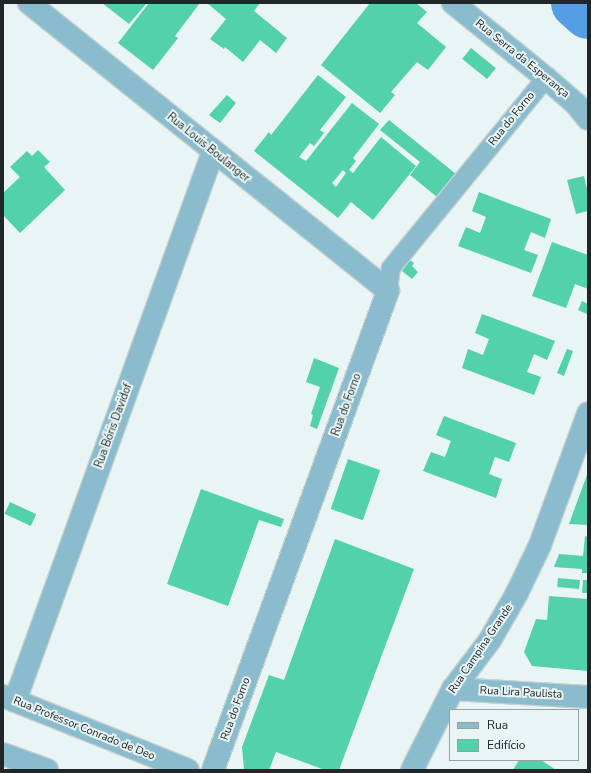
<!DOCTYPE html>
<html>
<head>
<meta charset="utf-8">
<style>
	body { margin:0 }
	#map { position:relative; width:591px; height:773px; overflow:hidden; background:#e9f5f5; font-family:"Nunito Sans",sans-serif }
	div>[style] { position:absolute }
	.river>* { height:52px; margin:-26px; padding:0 26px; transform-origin:26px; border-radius:26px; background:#559ee4 }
	.building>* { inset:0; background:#53d1a8; transform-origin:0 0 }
	.roads { filter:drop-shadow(1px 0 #c5d0d0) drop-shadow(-1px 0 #c5d0d0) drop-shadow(0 1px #c5d0d0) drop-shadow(0 -1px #c5d0d0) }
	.pedestrian>* { height:18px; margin:-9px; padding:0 9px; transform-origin:9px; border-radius:9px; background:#8bbccd }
	.minor>* { height:22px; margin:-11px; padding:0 11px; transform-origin:11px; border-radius:11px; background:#8bbccd }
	span { translate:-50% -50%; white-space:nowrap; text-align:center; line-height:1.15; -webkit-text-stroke:4px #e9f5f5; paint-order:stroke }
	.street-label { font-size:11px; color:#212626 }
	.frame { position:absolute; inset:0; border:4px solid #212626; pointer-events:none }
	.legend { position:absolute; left:449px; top:709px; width:130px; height:52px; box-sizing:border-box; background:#e9f5f5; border:1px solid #99a2a2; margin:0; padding:5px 7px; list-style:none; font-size:12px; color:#212626 }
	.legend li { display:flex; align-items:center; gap:8px; height:20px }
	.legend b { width:20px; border:1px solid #99a2a2 }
</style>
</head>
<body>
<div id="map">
	<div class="river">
		<i style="left:577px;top:3px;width:15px;rotate:42deg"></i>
	</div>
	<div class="building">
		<i style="clip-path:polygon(102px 3px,145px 3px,146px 4px,129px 24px)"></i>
		<i style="clip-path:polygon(149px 3px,200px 3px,175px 36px,178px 38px,153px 70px,118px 43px)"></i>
		<i style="clip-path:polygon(207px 3px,260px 3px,254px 11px,287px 38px,276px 53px,260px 40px,243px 62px,225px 47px,224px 49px,210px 39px,226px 19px)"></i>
		<i style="clip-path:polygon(370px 3px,416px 3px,427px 12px,417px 23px,446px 47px,428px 70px,417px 62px,391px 92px,395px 95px,380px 113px,321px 65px)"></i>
		<i style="left:471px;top:48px;width:32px;height:14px;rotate:39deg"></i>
		<i style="clip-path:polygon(evenodd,318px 75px,346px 97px,320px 130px,324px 133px,314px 146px,310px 143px,299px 157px,306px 161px,352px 103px,379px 124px,353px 158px,356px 161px,349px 170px,353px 173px,381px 137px,416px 166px,373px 220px,351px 202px,338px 218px,254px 151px,269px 132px,271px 135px,318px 75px,343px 170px,346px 173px,336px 187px,332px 183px,343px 170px)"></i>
		<i style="clip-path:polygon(227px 95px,236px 103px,220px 123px,209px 115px)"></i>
		<i style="clip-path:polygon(389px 120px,456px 174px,437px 197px,410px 175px,420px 162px,380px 130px)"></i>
		<i style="clip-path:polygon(38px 150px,50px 162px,44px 167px,65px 190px,20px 233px,3px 215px,3px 193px,20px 177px,10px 167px,27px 151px,32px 156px)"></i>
		<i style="clip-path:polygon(584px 176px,588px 194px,588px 211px,576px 214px,567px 180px)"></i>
		<i style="clip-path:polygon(479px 192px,551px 219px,545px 238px,531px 232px,524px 250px,538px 255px,531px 273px,458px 246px,466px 227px,480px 233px,486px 217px,472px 211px)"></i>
		<i style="clip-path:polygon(552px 242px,588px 255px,588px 289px,575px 284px,566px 308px,532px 296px)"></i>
		<i style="clip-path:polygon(410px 260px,414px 263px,412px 266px,418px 272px,412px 279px,402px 271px)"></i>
		<i style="clip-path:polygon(582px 301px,588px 304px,587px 314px,578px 310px)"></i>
		<i style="clip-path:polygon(482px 314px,555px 341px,547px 360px,534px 354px,527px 372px,541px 377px,534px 395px,462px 368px,468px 349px,483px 355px,489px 339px,475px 333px)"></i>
		<i style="clip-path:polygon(567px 349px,573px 351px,564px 376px,557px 373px)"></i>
		<i style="clip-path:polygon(314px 358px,339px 368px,317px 429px,310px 426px,313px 415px,311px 414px,320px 387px,306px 382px)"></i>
		<i style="clip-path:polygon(444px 416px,516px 443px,509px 462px,495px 457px,489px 474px,502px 479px,496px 498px,423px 471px,431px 452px,445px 457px,451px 441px,436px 435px)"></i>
		<i style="left:348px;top:459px;width:34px;height:53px;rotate:19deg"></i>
		<i style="clip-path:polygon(588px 472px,588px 525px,569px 524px)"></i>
		<i style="clip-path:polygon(201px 489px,284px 519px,281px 527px,259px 520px,228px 606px,167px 584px)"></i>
		<i style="left:10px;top:502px;width:29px;height:13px;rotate:25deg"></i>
		<i style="clip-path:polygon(585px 536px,588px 537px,588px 573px,582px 573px,582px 569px,554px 567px,559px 554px,583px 556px)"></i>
		<i style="clip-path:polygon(335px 539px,414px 569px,339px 770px,325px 770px,276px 752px,269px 770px,244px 770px,242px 747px,269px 675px,284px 680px)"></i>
		<i style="left:558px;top:578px;width:22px;height:9px;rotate:5deg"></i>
		<i style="clip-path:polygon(583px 580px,588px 580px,588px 593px,582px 593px)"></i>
		<i style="clip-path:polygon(549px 596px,588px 599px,588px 671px,532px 666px,524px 652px,536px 619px,547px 620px)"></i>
		<i style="clip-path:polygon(519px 760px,541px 760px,556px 770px,513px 770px)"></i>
	</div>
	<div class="roads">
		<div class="pedestrian">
			<i style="left:388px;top:291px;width:23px;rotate:-83deg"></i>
			<i style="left:391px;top:268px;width:245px;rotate:-50.8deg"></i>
		</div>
		<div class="minor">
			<i style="left:29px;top:3px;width:460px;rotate:38.7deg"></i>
			<i style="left:388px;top:291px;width:510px;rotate:110.07deg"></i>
			<i style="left:453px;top:3px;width:119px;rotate:38.9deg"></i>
			<i style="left:546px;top:78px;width:40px;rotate:41deg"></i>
			<i style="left:576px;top:104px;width:19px;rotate:51deg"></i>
			<i style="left:453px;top:689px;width:135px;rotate:3.4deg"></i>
			<i style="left:3px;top:696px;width:199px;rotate:21.8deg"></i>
			<i style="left:15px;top:701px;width:584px;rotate:-70.17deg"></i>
			<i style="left:3px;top:754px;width:47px;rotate:20deg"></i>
			<i style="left:412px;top:770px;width:91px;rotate:-63.2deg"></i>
			<i style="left:453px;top:689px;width:61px;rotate:-52.9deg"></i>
			<i style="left:490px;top:640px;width:54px;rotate:-60.1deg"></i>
			<i style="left:517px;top:593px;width:53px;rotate:-64.4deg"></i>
			<i style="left:540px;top:545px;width:140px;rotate:-69.9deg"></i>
		</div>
	</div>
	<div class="street-label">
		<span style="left:522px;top:59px;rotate:39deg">Rua Serra da Esperança</span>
		<span style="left:512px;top:119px;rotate:-51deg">Rua do Forno</span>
		<span style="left:208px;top:148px;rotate:39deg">Rua Louis Boulanger</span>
		<span style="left:347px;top:405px;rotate:-70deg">Rua do Forno</span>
		<span style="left:114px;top:426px;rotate:-70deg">Rua Bóris Davidof</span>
		<span style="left:481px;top:649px;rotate:-56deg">Rua Campina Grande</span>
		<span style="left:521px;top:693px;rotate:3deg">Rua Lira Paulista</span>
		<span style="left:236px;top:709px;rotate:-70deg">Rua do Forno</span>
		<span style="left:84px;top:729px;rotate:22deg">Rua Professor Conrado de Deo</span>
	</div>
	<div class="frame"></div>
	<ul class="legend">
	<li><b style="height:5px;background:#8bbccd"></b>Rua</li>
	<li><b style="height:11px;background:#53d1a8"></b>Edifício</li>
	</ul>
</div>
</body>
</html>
